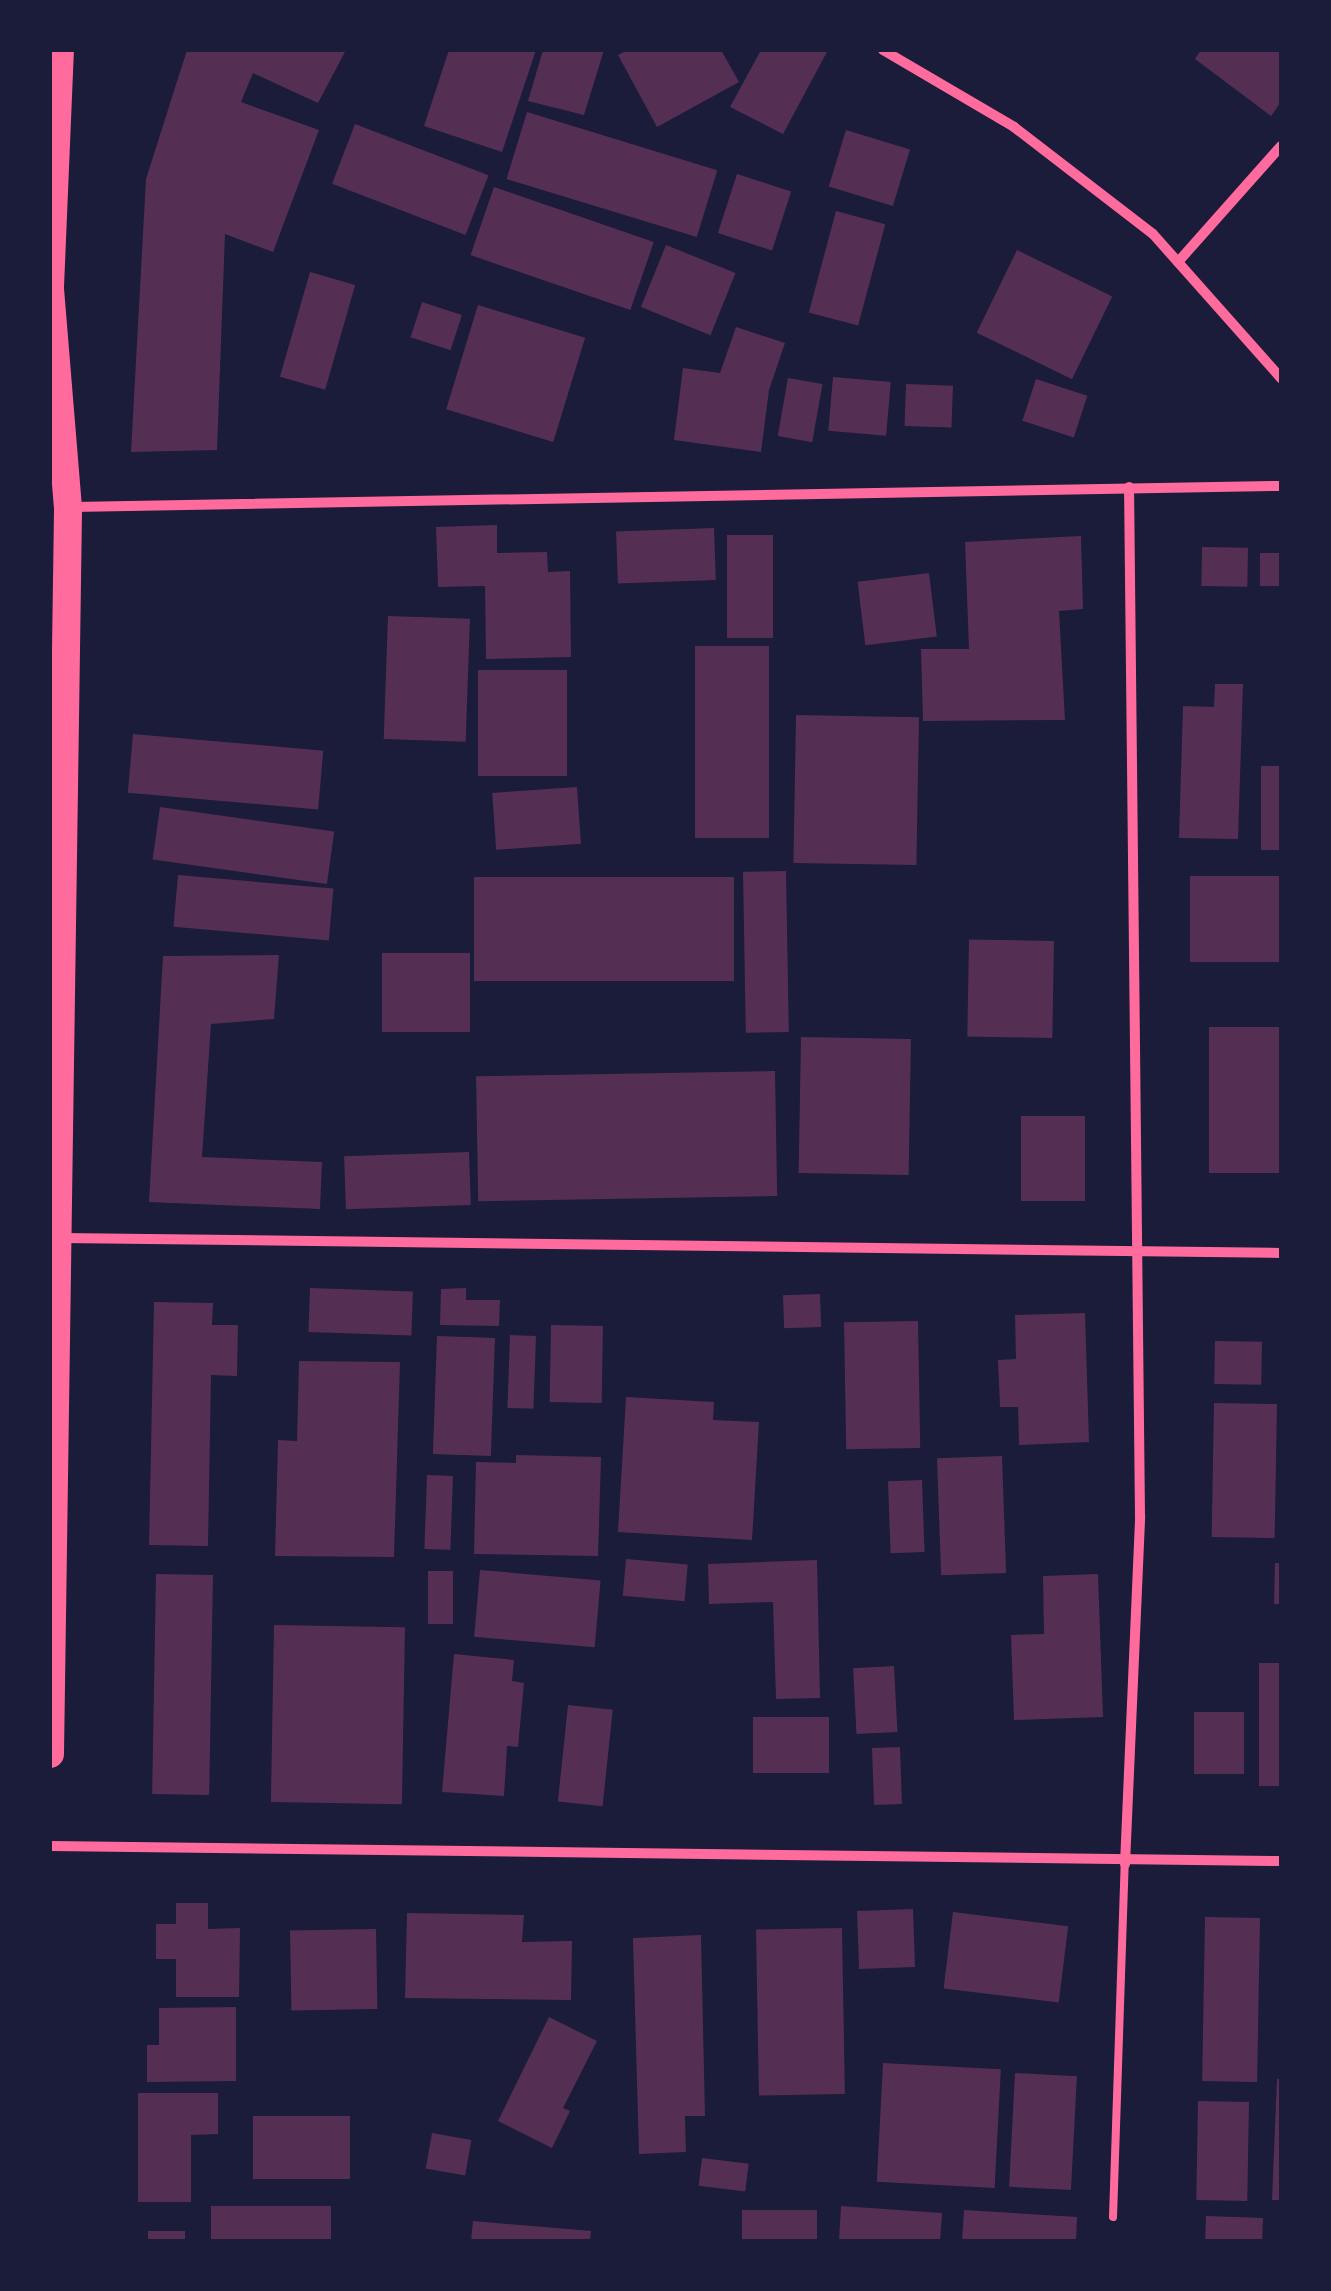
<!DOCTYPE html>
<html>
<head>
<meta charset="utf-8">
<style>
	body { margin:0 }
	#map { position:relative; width:1331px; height:2291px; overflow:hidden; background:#1b1b3a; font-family:Commissioner,sans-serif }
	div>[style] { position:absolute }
	.building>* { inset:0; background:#542f53; transform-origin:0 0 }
	.service>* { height:8px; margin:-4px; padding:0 4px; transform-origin:4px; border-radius:4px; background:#ff6b9d }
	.minor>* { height:10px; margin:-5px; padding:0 5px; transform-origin:5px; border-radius:5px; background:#ff6b9d }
	.trunk>* { height:28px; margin:-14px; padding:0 14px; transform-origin:14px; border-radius:14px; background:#ff6b9d }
	span { translate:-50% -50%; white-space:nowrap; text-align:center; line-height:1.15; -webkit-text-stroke:8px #1b1b3a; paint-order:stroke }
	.frame { position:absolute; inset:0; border:52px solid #1b1b3a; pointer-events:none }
</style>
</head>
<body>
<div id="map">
	<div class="building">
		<i style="clip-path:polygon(187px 50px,346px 50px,318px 103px,253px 73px,241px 102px,319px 130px,273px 252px,225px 234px,217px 450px,131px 452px,146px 179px)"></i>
		<i style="clip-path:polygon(449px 50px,536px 50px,502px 152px,424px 126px)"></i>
		<i style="clip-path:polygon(543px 50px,604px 50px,584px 115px,528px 101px)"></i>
		<i style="clip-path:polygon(628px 50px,721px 50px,739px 82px,657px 127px,618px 55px)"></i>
		<i style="clip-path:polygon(761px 50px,828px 50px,783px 134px,730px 107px)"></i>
		<i style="clip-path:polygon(1201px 50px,1281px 50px,1281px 102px,1271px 116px,1195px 59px)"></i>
		<i style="left:527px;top:112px;width:199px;height:70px;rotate:17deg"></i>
		<i style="left:355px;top:124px;width:143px;height:64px;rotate:21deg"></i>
		<i style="left:846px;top:130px;width:67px;height:59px;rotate:17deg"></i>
		<i style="left:737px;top:174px;width:57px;height:62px;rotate:18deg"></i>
		<i style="left:494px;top:187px;width:169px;height:72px;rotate:19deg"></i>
		<i style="left:836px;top:211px;width:51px;height:105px;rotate:15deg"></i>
		<i style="left:666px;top:245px;width:75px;height:67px;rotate:22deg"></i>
		<i style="left:1017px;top:250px;width:106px;height:92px;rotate:26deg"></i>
		<i style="left:310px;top:272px;width:47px;height:109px;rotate:16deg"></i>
		<i style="left:422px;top:302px;width:42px;height:37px;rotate:18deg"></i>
		<i style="left:478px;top:305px;width:112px;height:109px;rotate:17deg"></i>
		<i style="clip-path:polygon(736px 327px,785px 343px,769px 390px,761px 452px,674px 440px,683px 368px,720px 373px)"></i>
		<i style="left:833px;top:377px;width:58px;height:54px;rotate:5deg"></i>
		<i style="left:788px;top:378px;width:35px;height:59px;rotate:10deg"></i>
		<i style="left:1036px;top:379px;width:54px;height:44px;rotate:18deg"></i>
		<i style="left:906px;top:384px;width:47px;height:42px;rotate:2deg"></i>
		<i style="clip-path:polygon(497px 525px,497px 553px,547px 552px,548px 572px,570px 571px,571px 657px,486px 659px,485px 586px,438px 587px,436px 527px)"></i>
		<i style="left:714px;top:528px;width:52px;height:98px;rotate:88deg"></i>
		<i style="left:727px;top:535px;width:46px;height:103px"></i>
		<i style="clip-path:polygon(1081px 536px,1083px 609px,1059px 611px,1065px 720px,923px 721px,921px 649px,969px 649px,965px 542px)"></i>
		<i style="left:1202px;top:547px;width:46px;height:39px;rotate:1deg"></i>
		<i style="left:1260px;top:553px;width:21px;height:33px"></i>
		<i style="left:929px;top:573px;width:64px;height:72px;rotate:83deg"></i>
		<i style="left:388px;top:616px;width:82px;height:123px;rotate:2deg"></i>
		<i style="left:695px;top:646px;width:74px;height:192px"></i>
		<i style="left:478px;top:670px;width:89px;height:106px"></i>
		<i style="clip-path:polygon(1215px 684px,1243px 684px,1238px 839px,1179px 838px,1183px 706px,1214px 707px)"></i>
		<i style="left:796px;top:715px;width:123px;height:148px;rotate:1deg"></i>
		<i style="left:133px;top:734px;width:191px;height:59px;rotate:5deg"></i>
		<i style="left:1261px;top:766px;width:20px;height:84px"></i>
		<i style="left:577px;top:787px;width:57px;height:85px;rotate:86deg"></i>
		<i style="left:160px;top:807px;width:176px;height:53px;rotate:8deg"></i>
		<i style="left:786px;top:871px;width:161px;height:43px;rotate:89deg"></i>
		<i style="left:178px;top:875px;width:156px;height:52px;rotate:5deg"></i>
		<i style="left:1190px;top:876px;width:91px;height:86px"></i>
		<i style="left:734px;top:877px;width:104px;height:260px;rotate:90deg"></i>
		<i style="left:1054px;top:941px;width:97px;height:85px;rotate:91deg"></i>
		<i style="left:382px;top:953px;width:88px;height:79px"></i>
		<i style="clip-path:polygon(279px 955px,274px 1019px,211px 1024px,202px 1157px,322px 1162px,320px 1209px,149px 1202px,163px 956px)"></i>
		<i style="left:1209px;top:1027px;width:72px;height:146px"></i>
		<i style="left:801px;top:1037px;width:110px;height:136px;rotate:1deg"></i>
		<i style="left:775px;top:1071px;width:125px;height:299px;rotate:89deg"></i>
		<i style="left:1021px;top:1116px;width:64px;height:85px"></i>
		<i style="left:469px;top:1152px;width:53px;height:125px;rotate:88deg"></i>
		<i style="left:310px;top:1288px;width:103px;height:44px;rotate:2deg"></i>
		<i style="clip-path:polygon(466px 1288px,466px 1300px,500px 1300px,499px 1326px,440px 1325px,441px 1289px)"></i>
		<i style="left:820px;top:1294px;width:33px;height:37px;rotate:88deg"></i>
		<i style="clip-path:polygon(154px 1302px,213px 1303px,212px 1325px,238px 1325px,237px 1376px,211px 1375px,208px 1546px,149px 1545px)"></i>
		<i style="clip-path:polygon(1085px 1313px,1089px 1442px,1019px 1445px,1018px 1407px,1000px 1407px,998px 1360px,1016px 1359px,1015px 1315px)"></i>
		<i style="left:918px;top:1321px;width:127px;height:74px;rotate:89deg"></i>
		<i style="left:551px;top:1325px;width:52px;height:77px;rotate:1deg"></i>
		<i style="left:510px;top:1335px;width:26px;height:73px;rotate:2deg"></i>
		<i style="left:437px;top:1336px;width:58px;height:118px;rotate:2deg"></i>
		<i style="left:1215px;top:1341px;width:47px;height:43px;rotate:1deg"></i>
		<i style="clip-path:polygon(299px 1361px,400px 1362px,394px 1557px,275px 1556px,278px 1440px,297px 1441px)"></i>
		<i style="clip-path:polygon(626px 1397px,714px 1402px,713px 1420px,759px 1422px,752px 1540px,618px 1532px)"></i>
		<i style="left:1214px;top:1403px;width:63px;height:134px;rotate:1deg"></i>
		<i style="clip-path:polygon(516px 1455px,601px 1457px,598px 1556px,474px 1554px,476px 1462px,516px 1463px)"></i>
		<i style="left:1002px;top:1456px;width:117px;height:65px;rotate:88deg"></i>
		<i style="left:427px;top:1475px;width:26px;height:74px;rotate:2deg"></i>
		<i style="left:922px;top:1480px;width:72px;height:34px;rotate:88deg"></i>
		<i style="left:626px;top:1559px;width:62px;height:37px;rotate:5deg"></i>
		<i style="clip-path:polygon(817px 1560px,820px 1698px,776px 1699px,773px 1602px,709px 1604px,708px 1564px)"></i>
		<i style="clip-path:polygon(1275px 1563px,1281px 1563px,1281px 1604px,1274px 1604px)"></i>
		<i style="left:480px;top:1570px;width:121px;height:67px;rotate:5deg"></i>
		<i style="left:428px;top:1571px;width:25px;height:53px"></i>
		<i style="left:156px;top:1574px;width:57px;height:220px;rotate:1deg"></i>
		<i style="clip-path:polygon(1098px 1574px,1103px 1717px,1014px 1720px,1011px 1635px,1044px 1634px,1043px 1576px)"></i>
		<i style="left:274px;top:1625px;width:131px;height:177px;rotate:1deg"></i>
		<i style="clip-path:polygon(454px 1654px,514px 1660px,512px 1681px,524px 1683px,518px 1747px,507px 1746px,504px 1796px,442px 1792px)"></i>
		<i style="left:1259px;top:1663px;width:22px;height:123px"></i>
		<i style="left:894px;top:1666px;width:66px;height:41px;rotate:87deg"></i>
		<i style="left:568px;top:1705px;width:45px;height:97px;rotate:6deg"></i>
		<i style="left:1194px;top:1712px;width:50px;height:62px"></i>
		<i style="left:829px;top:1717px;width:56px;height:76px;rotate:90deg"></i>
		<i style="left:900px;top:1747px;width:57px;height:28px;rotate:88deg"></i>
		<i style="clip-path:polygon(176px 1903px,208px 1903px,208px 1929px,240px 1928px,239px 1997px,176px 1997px,176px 1959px,156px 1959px,156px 1924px,176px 1924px)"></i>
		<i style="left:913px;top:1909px;width:58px;height:56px;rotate:88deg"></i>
		<i style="left:953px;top:1912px;width:116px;height:77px;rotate:7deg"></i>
		<i style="clip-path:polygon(407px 1913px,524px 1915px,522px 1942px,572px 1941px,571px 2000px,405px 1998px)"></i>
		<i style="left:1205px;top:1917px;width:55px;height:164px;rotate:1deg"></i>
		<i style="left:842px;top:1928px;width:166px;height:86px;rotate:89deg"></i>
		<i style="left:376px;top:1929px;width:80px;height:86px;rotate:89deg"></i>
		<i style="clip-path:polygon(701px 1935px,705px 2116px,685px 2116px,686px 2152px,639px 2154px,633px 1938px)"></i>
		<i style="clip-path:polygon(236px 2007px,236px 2081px,147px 2082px,147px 2045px,159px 2045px,159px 2008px)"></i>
		<i style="clip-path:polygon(549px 2017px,597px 2041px,563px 2108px,570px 2111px,552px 2148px,498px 2121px)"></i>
		<i style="left:883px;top:2063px;width:118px;height:119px;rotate:3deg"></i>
		<i style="left:1015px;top:2073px;width:62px;height:114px;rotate:3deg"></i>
		<i style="clip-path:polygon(1277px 2079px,1281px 2079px,1281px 2200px,1272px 2200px)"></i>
		<i style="clip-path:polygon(138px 2093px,218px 2093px,218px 2134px,191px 2135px,191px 2202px,138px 2202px)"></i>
		<i style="left:1198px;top:2101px;width:51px;height:99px;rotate:1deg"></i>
		<i style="left:350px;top:2116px;width:63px;height:97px;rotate:90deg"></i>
		<i style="left:432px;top:2133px;width:40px;height:36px;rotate:10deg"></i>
		<i style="left:702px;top:2158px;width:47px;height:28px;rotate:7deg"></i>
		<i style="left:331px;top:2206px;width:35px;height:120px;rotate:90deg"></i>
		<i style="clip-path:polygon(841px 2206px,942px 2213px,940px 2241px,839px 2241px)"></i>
		<i style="left:817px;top:2210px;width:31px;height:75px;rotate:90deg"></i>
		<i style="clip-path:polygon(964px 2210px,1077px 2217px,1076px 2241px,962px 2241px)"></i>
		<i style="left:1206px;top:2216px;width:57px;height:25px;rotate:2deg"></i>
		<i style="clip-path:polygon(473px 2221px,591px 2231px,590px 2241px,471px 2241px)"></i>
		<i style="left:148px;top:2231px;width:37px;height:10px"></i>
	</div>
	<div class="service">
		<i style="left:1113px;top:2217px;width:353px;rotate:-88.1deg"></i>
	</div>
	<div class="minor">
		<i style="left:883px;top:50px;width:152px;rotate:30.4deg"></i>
		<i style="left:1014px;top:127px;width:175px;rotate:37.6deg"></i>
		<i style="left:1153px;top:234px;width:193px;rotate:48.4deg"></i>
		<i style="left:1178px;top:262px;width:155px;rotate:-48.4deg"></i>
		<i style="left:72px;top:507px;width:1209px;rotate:-1deg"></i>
		<i style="left:62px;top:1238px;width:1219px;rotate:0.7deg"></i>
		<i style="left:50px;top:1846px;width:1231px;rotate:0.7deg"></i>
		<i style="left:1125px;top:1864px;width:348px;rotate:-87.5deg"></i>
		<i style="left:1140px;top:1516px;width:1029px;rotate:-90.61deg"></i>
	</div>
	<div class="trunk">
		<i style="left:50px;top:1754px;width:1246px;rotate:-89.17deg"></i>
		<i style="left:68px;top:508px;width:222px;rotate:-94.7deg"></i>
		<i style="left:50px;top:287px;width:237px;rotate:-87.6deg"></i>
	</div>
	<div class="frame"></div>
</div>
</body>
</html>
